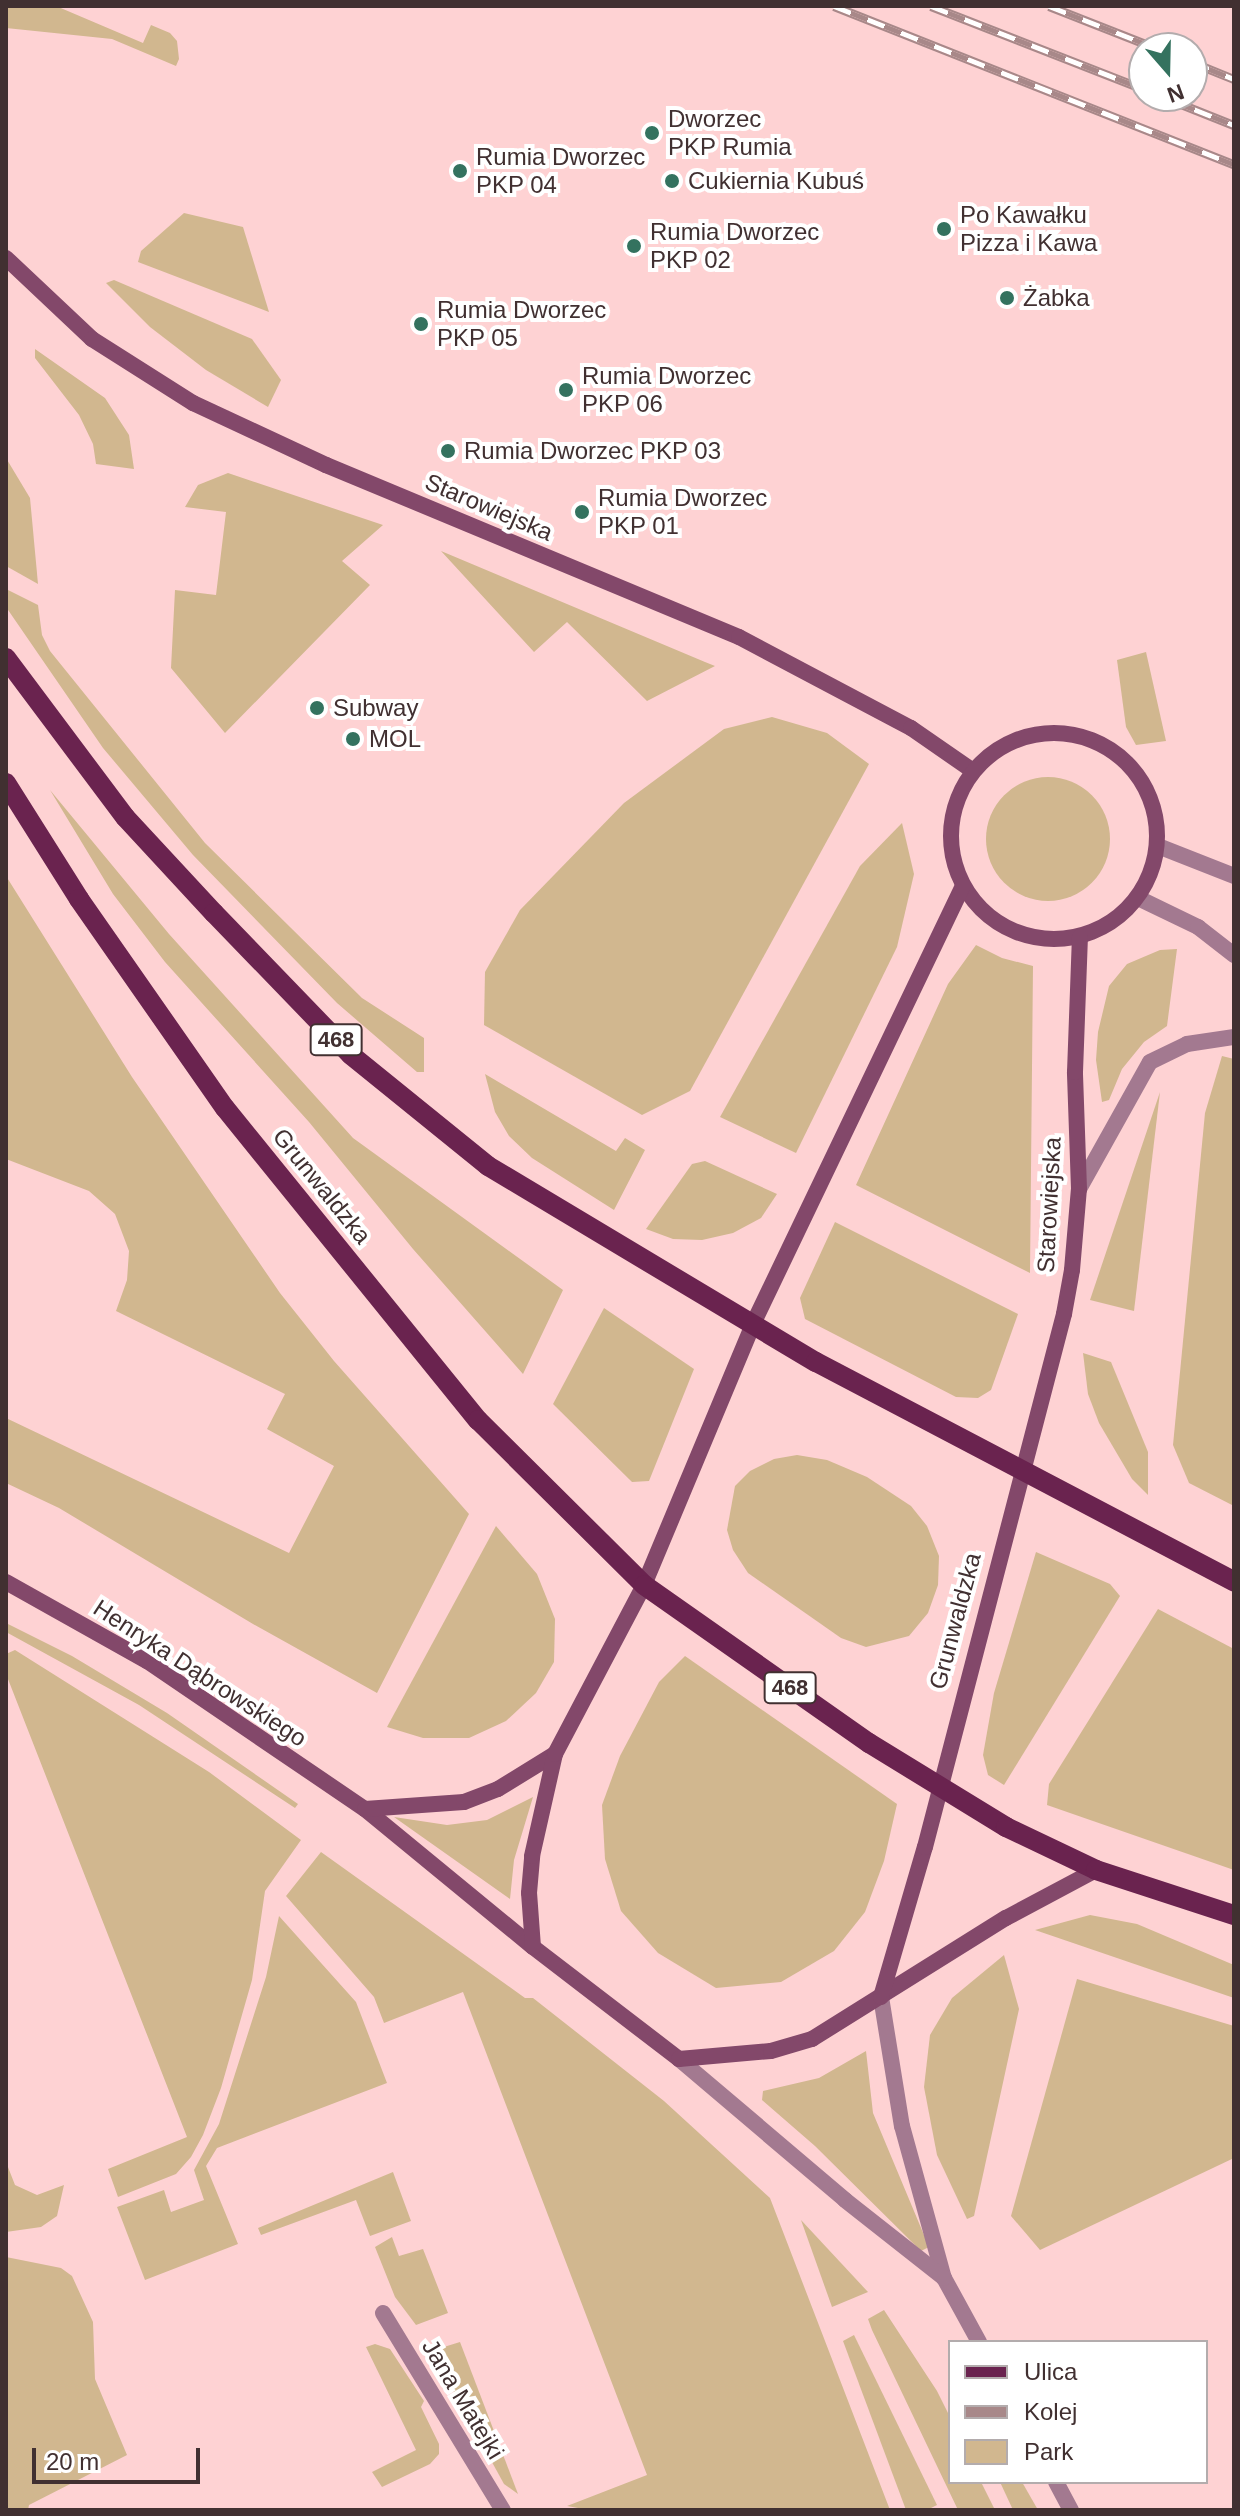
<!DOCTYPE html>
<html>
<head>
<meta charset="utf-8">
<style>
	body { margin:0 }
	#map { position:relative; width:1240px; height:2516px; overflow:hidden; background:#fed2d3; font-family:Arial,sans-serif }
	div>[style] { position:absolute }
	.green>* { inset:0; background:#d1b78f }
	.round { border-radius:50% }
	.minor>* { height:16px; margin:-8px; padding:0 8px; transform-origin:8px; border-radius:8px; background:#a37990 }
	.tertiary>* { height:16px; margin:-8px; padding:0 8px; transform-origin:8px; border-radius:8px; background:#a37990 }
	.secondary>* { height:16px; margin:-8px; padding:0 8px; transform-origin:8px; border-radius:8px; background:#83486a }
	.secondary>.ring { margin:-8px; padding:0; box-sizing:content-box; background:none; border:16px solid #83486a; border-radius:50% }
	.primary>* { height:20px; margin:-10px; padding:0 10px; transform-origin:10px; border-radius:10px; background:#6a234f }
	.rail>* { height:9px; margin-top:-4.5px; transform-origin:0; background:repeating-linear-gradient(90deg,#fff 0 18px,#a88889 0 36px); box-sizing:border-box; border-block:2px solid #a88889 }
	.dots>* { width:22px; height:22px; translate:-50% -50%; box-sizing:border-box; border:4px solid #fff; border-radius:50% }
	span { translate:-50% -50%; white-space:nowrap; text-align:center; line-height:1.15; -webkit-text-stroke:8px #fff; paint-order:stroke }
	.shield-label span { padding:2px 6px; background:#fff; border:2px solid; border-radius:6px; -webkit-text-stroke-width:0 }
	.shield-label { font-size:22px; color:#413031; font-weight:700 }
	.poi-label { font-size:24px; color:#413031 }
	.left { translate:0 -50%; text-align:left }
	.street-label { font-size:24px; color:#413031 }
	.frame { position:absolute; inset:0; border:8px solid #413031; pointer-events:none }
	.legend { position:absolute; left:948px; top:2340px; width:260px; height:144px; box-sizing:border-box; background:#fff; border:2px solid #b3acad; margin:0; padding:10px 14px; list-style:none; font-size:24px; color:#413031 }
	.legend li { display:flex; align-items:center; gap:16px; height:40px }
	.legend b { width:40px; border:2px solid #b3acad }
	.north { position:absolute; left:1128px; top:32px; width:80px; height:80px; box-sizing:border-box; background:#fff; border:2px solid #b3acad; border-radius:50%; rotate:160deg; font-size:22px; font-weight:700; line-height:32px; text-align:center; color:#413031 }
	.north::after { content:''; display:block; margin:auto; width:28px; height:36px; background:#34725f; clip-path:polygon(50% 0,100% 100%,50% 72%,0 100%) }
	.scale { position:absolute; left:32px; top:2448px; width:168px; height:36px; box-sizing:border-box; border:4px solid #413031; border-top:0; padding-left:10px; font-size:24px; line-height:28px; white-space:nowrap; color:#413031; -webkit-text-stroke:6px #fff; paint-order:stroke }
</style>
</head>
<body>
<div id="map">
	<div class="green">
		<i style="clip-path:polygon(6px 6px,56px 6px,143px 43px,151px 25px,170px 33px,177px 41px,179px 59px,176px 66px,112px 39px,6px 28px)"></i>
		<i style="clip-path:polygon(184px 213px,243px 227px,269px 312px,138px 262px,141px 251px)"></i>
		<i style="clip-path:polygon(114px 280px,252px 339px,281px 380px,268px 407px,206px 370px,150px 327px,106px 283px)"></i>
		<i style="clip-path:polygon(35px 349px,105px 398px,129px 435px,134px 469px,96px 464px,93px 444px,79px 415px,35px 358px)"></i>
		<i style="clip-path:polygon(6px 458px,30px 498px,38px 584px,6px 566px)"></i>
		<i style="clip-path:polygon(228px 473px,383px 525px,342px 561px,370px 585px,225px 733px,171px 668px,175px 590px,216px 595px,226px 512px,185px 507px,198px 485px)"></i>
		<i style="clip-path:polygon(441px 551px,705px 662px,715px 666px,647px 701px,567px 622px,534px 652px)"></i>
		<i style="clip-path:polygon(6px 589px,38px 605px,42px 635px,50px 651px,205px 843px,362px 998px,424px 1038px,424px 1072px,417px 1072px,337px 1003px,193px 855px,103px 748px,6px 607px)"></i>
		<i style="clip-path:polygon(1146px 652px,1166px 741px,1136px 745px,1126px 727px,1117px 660px)"></i>
		<i style="clip-path:polygon(772px 717px,827px 733px,869px 764px,690px 1091px,642px 1115px,484px 1025px,485px 972px,520px 910px,624px 803px,724px 729px)"></i>
		<i class="round" style="left:986px;top:777px;width:124px;height:124px"></i>
		<i style="clip-path:polygon(50px 790px,169px 934px,353px 1138px,563px 1290px,523px 1374px,413px 1249px,309px 1122px,165px 962px,113px 894px)"></i>
		<i style="clip-path:polygon(902px 823px,914px 874px,897px 947px,796px 1153px,720px 1117px,860px 866px)"></i>
		<i style="clip-path:polygon(6px 876px,132px 1077px,280px 1293px,334px 1361px,469px 1514px,377px 1693px,253px 1624px,59px 1508px,6px 1483px,6px 1418px,289px 1553px,334px 1466px,267px 1429px,285px 1394px,116px 1311px,127px 1280px,129px 1251px,115px 1214px,89px 1191px,6px 1159px)"></i>
		<i style="clip-path:polygon(976px 945px,1002px 958px,1033px 966px,1030px 1273px,856px 1185px,948px 984px)"></i>
		<i style="clip-path:polygon(1177px 949px,1167px 1026px,1144px 1042px,1122px 1069px,1109px 1100px,1102px 1102px,1096px 1060px,1098px 1032px,1109px 986px,1127px 964px,1160px 950px)"></i>
		<i style="clip-path:polygon(1222px 1056px,1234px 1059px,1234px 1506px,1189px 1483px,1173px 1445px,1205px 1113px)"></i>
		<i style="clip-path:polygon(485px 1074px,616px 1151px,625px 1138px,645px 1150px,614px 1210px,532px 1158px,509px 1136px,495px 1112px)"></i>
		<i style="clip-path:polygon(1160px 1092px,1134px 1311px,1090px 1300px)"></i>
		<i style="clip-path:polygon(705px 1161px,777px 1194px,761px 1218px,733px 1233px,702px 1240px,673px 1239px,646px 1229px,692px 1164px)"></i>
		<i style="clip-path:polygon(835px 1222px,1018px 1314px,991px 1390px,978px 1398px,956px 1397px,805px 1319px,800px 1298px)"></i>
		<i style="clip-path:polygon(604px 1308px,694px 1369px,649px 1481px,632px 1482px,553px 1404px)"></i>
		<i style="clip-path:polygon(1083px 1353px,1111px 1362px,1148px 1452px,1148px 1495px,1132px 1479px,1099px 1423px,1088px 1394px)"></i>
		<i style="clip-path:polygon(797px 1455px,827px 1460px,867px 1477px,911px 1506px,927px 1526px,939px 1556px,938px 1585px,928px 1613px,909px 1636px,866px 1647px,841px 1638px,748px 1573px,733px 1550px,727px 1530px,735px 1486px,750px 1471px,774px 1459px)"></i>
		<i style="clip-path:polygon(496px 1526px,537px 1574px,555px 1619px,554px 1662px,536px 1693px,506px 1721px,469px 1738px,423px 1738px,387px 1727px)"></i>
		<i style="clip-path:polygon(1036px 1552px,1110px 1584px,1120px 1596px,1004px 1785px,988px 1775px,983px 1755px,994px 1693px)"></i>
		<i style="clip-path:polygon(1158px 1609px,1234px 1649px,1234px 1870px,1047px 1805px,1049px 1784px)"></i>
		<i style="clip-path:polygon(6px 1623px,72px 1656px,167px 1713px,298px 1804px,295px 1808px,139px 1705px,6px 1632px)"></i>
		<i style="clip-path:polygon(15px 1650px,209px 1772px,301px 1840px,265px 1891px,252px 1980px,221px 2088px,203px 2135px,191px 2157px,176px 2174px,118px 2197px,108px 2169px,187px 2137px,6px 1674px,6px 1654px)"></i>
		<i style="clip-path:polygon(685px 1656px,897px 1804px,884px 1861px,865px 1912px,834px 1951px,781px 1982px,716px 1988px,658px 1953px,621px 1911px,605px 1859px,602px 1805px,620px 1756px,659px 1682px)"></i>
		<i style="clip-path:polygon(533px 1797px,514px 1860px,510px 1899px,394px 1817px,447px 1825px,487px 1820px)"></i>
		<i style="clip-path:polygon(321px 1852px,525px 1998px,533px 1998px,664px 2101px,770px 2198px,890px 2510px,589px 2510px,567px 2506px,647px 2475px,463px 1992px,384px 2023px,374px 1997px,286px 1896px)"></i>
		<i style="clip-path:polygon(1090px 1915px,1137px 1924px,1234px 1965px,1234px 1998px,1035px 1930px)"></i>
		<i style="clip-path:polygon(279px 1916px,356px 2002px,387px 2083px,217px 2148px,206px 2166px,238px 2244px,145px 2280px,117px 2207px,164px 2190px,171px 2212px,204px 2200px,194px 2170px,219px 2124px,266px 1977px)"></i>
		<i style="clip-path:polygon(1004px 1955px,1019px 2009px,974px 2216px,967px 2219px,937px 2155px,924px 2087px,930px 2035px,952px 1998px)"></i>
		<i style="clip-path:polygon(1077px 1979px,1234px 2026px,1234px 2158px,1040px 2250px,1011px 2216px)"></i>
		<i style="clip-path:polygon(866px 2051px,873px 2113px,929px 2247px,921px 2251px,815px 2146px,762px 2100px,763px 2091px,819px 2078px)"></i>
		<i style="clip-path:polygon(6px 2162px,15px 2185px,37px 2195px,64px 2185px,57px 2216px,41px 2227px,6px 2232px)"></i>
		<i style="clip-path:polygon(393px 2172px,411px 2221px,370px 2236px,356px 2200px,261px 2235px,258px 2228px)"></i>
		<i style="clip-path:polygon(801px 2220px,868px 2292px,832px 2307px)"></i>
		<i style="clip-path:polygon(392px 2237px,399px 2256px,423px 2249px,448px 2313px,416px 2325px,395px 2297px,375px 2247px)"></i>
		<i style="clip-path:polygon(6px 2257px,61px 2268px,72px 2276px,93px 2322px,95px 2379px,127px 2455px,29px 2505px,28px 2510px,6px 2510px)"></i>
		<i style="clip-path:polygon(884px 2310px,937px 2391px,950px 2417px,950px 2482px,981px 2482px,995px 2510px,958px 2510px,872px 2330px,868px 2319px)"></i>
		<i style="clip-path:polygon(854px 2335px,937px 2505px,927px 2510px,906px 2510px,843px 2341px)"></i>
		<i style="clip-path:polygon(460px 2342px,518px 2494px,504px 2484px,431px 2351px)"></i>
		<i style="clip-path:polygon(375px 2344px,390px 2349px,424px 2401px,421px 2407px,439px 2444px,439px 2454px,430px 2464px,382px 2487px,372px 2472px,416px 2450px,366px 2347px)"></i>
		<i style="clip-path:polygon(1000px 2482px,1022px 2482px,1038px 2510px,1013px 2510px)"></i>
	</div>
	<div class="minor">
		<i style="left:1158px;top:846px;width:82px;rotate:21.5deg"></i>
		<i style="left:1138px;top:898px;width:67px;rotate:25.8deg"></i>
		<i style="left:1198px;top:927px;width:46px;rotate:37.9deg"></i>
		<i style="left:1079px;top:1189px;width:145px;rotate:-60.8deg"></i>
		<i style="left:1150px;top:1062px;width:41px;rotate:-25.9deg"></i>
		<i style="left:1187px;top:1044px;width:48px;rotate:-8.5deg"></i>
		<i style="left:383px;top:2313px;width:231px;rotate:58.7deg"></i>
	</div>
	<div class="tertiary">
		<i style="left:881px;top:1997px;width:131px;rotate:80.8deg"></i>
		<i style="left:902px;top:2126px;width:158px;rotate:74.6deg"></i>
		<i style="left:944px;top:2278px;width:73px;rotate:61.3deg"></i>
		<i style="left:679px;top:2059px;width:218px;rotate:40.3deg"></i>
		<i style="left:845px;top:2200px;width:126px;rotate:38.2deg"></i>
		<i style="left:1056px;top:2482px;width:32px;rotate:62deg"></i>
	</div>
	<div class="secondary">
		<i style="left:6px;top:258px;width:118px;rotate:43.3deg"></i>
		<i style="left:92px;top:339px;width:120px;rotate:32.4deg"></i>
		<i style="left:193px;top:403px;width:147px;rotate:25deg"></i>
		<i style="left:326px;top:465px;width:447px;rotate:22.6deg"></i>
		<i style="left:739px;top:637px;width:195px;rotate:27.9deg"></i>
		<i style="left:911px;top:728px;width:75px;rotate:34.7deg"></i>
		<i class="ring" style="left:951px;top:733px;width:190px;height:190px"></i>
		<i style="left:6px;top:1582px;width:162px;rotate:29.3deg"></i>
		<i style="left:147px;top:1661px;width:263px;rotate:34.2deg"></i>
		<i style="left:365px;top:1809px;width:217px;rotate:39.4deg"></i>
		<i style="left:533px;top:1947px;width:184px;rotate:37.5deg"></i>
		<i style="left:679px;top:2059px;width:92px;rotate:-5deg"></i>
		<i style="left:771px;top:2051px;width:43px;rotate:-16.3deg"></i>
		<i style="left:812px;top:2039px;width:229px;rotate:-32deg"></i>
		<i style="left:1006px;top:1918px;width:102px;rotate:-28.1deg"></i>
		<i style="left:365px;top:1809px;width:99px;rotate:-4deg"></i>
		<i style="left:464px;top:1802px;width:36px;rotate:-21deg"></i>
		<i style="left:498px;top:1789px;width:67px;rotate:-31.6deg"></i>
		<i style="left:533px;top:1947px;width:54px;rotate:-94.2deg"></i>
		<i style="left:529px;top:1893px;width:37px;rotate:-85deg"></i>
		<i style="left:532px;top:1856px;width:105px;rotate:-77.3deg"></i>
		<i style="left:555px;top:1754px;width:191px;rotate:-62.2deg"></i>
		<i style="left:644px;top:1585px;width:283px;rotate:-67.3deg"></i>
		<i style="left:753px;top:1324px;width:486px;rotate:-64.4deg"></i>
		<i style="left:881px;top:1997px;width:156px;rotate:-73.7deg"></i>
		<i style="left:925px;top:1847px;width:551px;rotate:-75.38deg"></i>
		<i style="left:1064px;top:1314px;width:45px;rotate:-79.7deg"></i>
		<i style="left:1072px;top:1270px;width:81px;rotate:-85.1deg"></i>
		<i style="left:1079px;top:1189px;width:117px;rotate:-92deg"></i>
		<i style="left:1075px;top:1072px;width:135px;rotate:-87.9deg"></i>
	</div>
	<div class="primary">
		<i style="left:6px;top:658px;width:199px;rotate:53.2deg"></i>
		<i style="left:125px;top:817px;width:131px;rotate:47.2deg"></i>
		<i style="left:214px;top:913px;width:197px;rotate:46deg"></i>
		<i style="left:351px;top:1055px;width:176px;rotate:39deg"></i>
		<i style="left:488px;top:1166px;width:382px;rotate:30.9deg"></i>
		<i style="left:816px;top:1362px;width:472px;rotate:27.7deg"></i>
		<i style="left:6px;top:783px;width:137px;rotate:57.8deg"></i>
		<i style="left:79px;top:899px;width:255px;rotate:55.1deg"></i>
		<i style="left:225px;top:1108px;width:402px;rotate:51deg"></i>
		<i style="left:478px;top:1420px;width:234px;rotate:44.8deg"></i>
		<i style="left:644px;top:1585px;width:275px;rotate:35.1deg"></i>
		<i style="left:869px;top:1743px;width:161px;rotate:31.5deg"></i>
		<i style="left:1006px;top:1827px;width:100px;rotate:25.5deg"></i>
		<i style="left:1096px;top:1870px;width:145px;rotate:18.1deg"></i>
	</div>
	<div class="rail">
		<i style="left:834px;top:6px;width:430px;rotate:21.6deg"></i>
		<i style="left:931px;top:6px;width:229px;rotate:21.3deg"></i>
		<i style="left:1049px;top:6px;width:115px;rotate:21.4deg"></i>
		<i style="left:1192px;top:62px;width:45px;rotate:22deg"></i>
		<i style="left:1161px;top:96px;width:79px;rotate:21.7deg"></i>
	</div>
	<div class="dots">
		<i style="left:652px;top:133px;background:#34725f"></i>
		<i style="left:460px;top:171px;background:#34725f"></i>
		<i style="left:672px;top:181px;background:#34725f"></i>
		<i style="left:944px;top:229px;background:#34725f"></i>
		<i style="left:634px;top:246px;background:#34725f"></i>
		<i style="left:1007px;top:298px;background:#34725f"></i>
		<i style="left:421px;top:324px;background:#34725f"></i>
		<i style="left:566px;top:390px;background:#34725f"></i>
		<i style="left:448px;top:451px;background:#34725f"></i>
		<i style="left:582px;top:512px;background:#34725f"></i>
		<i style="left:317px;top:708px;background:#34725f"></i>
		<i style="left:353px;top:739px;background:#34725f"></i>
	</div>
	<div class="shield-label">
		<span style="left:336px;top:1040px">468</span>
		<span style="left:790px;top:1688px">468</span>
	</div>
	<div class="poi-label">
		<span class="left" style="left:668px;top:133px">Dworzec<br>PKP Rumia</span>
		<span class="left" style="left:476px;top:171px">Rumia Dworzec<br>PKP 04</span>
		<span class="left" style="left:688px;top:181px">Cukiernia Kubuś</span>
		<span class="left" style="left:960px;top:229px">Po Kawałku<br>Pizza i Kawa</span>
		<span class="left" style="left:650px;top:246px">Rumia Dworzec<br>PKP 02</span>
		<span class="left" style="left:1023px;top:298px">Żabka</span>
		<span class="left" style="left:437px;top:324px">Rumia Dworzec<br>PKP 05</span>
		<span class="left" style="left:582px;top:390px">Rumia Dworzec<br>PKP 06</span>
		<span class="left" style="left:464px;top:451px">Rumia Dworzec PKP 03</span>
		<span class="left" style="left:598px;top:512px">Rumia Dworzec<br>PKP 01</span>
		<span class="left" style="left:333px;top:708px">Subway</span>
		<span class="left" style="left:369px;top:739px">MOL</span>
	</div>
	<div class="street-label">
		<span style="left:489px;top:507px;rotate:23deg">Starowiejska</span>
		<span style="left:322px;top:1186px;rotate:51deg">Grunwaldzka</span>
		<span style="left:1049px;top:1205px;rotate:-87deg">Starowiejska</span>
		<span style="left:955px;top:1621px;rotate:-75deg">Grunwaldzka</span>
		<span style="left:200px;top:1673px;rotate:33deg">Henryka Dąbrowskiego</span>
		<span style="left:463px;top:2399px;rotate:59deg">Jana Matejki</span>
	</div>
	<div class="frame"></div>
	<ul class="legend">
	<li><b style="height:10px;background:#6a234f"></b>Ulica</li>
	<li><b style="height:10px;background:#a88889"></b>Kolej</li>
	<li><b style="height:22px;background:#d1b78f"></b>Park</li>
	</ul>
	<div class="north">N</div>
	<div class="scale">20 m</div>
</div>
</body>
</html>
